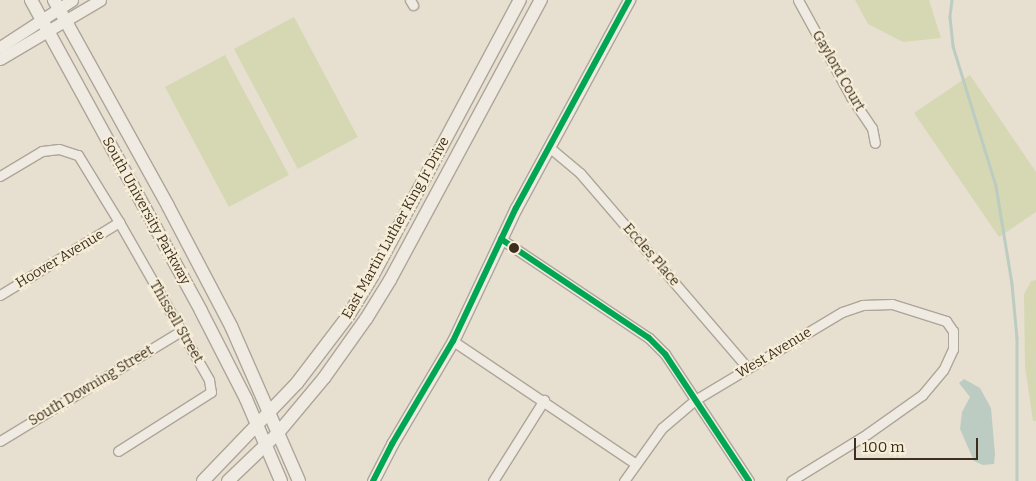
<!DOCTYPE html>
<html>
<head>
<meta charset="utf-8">
<style>
	body { margin:0 }
	#map { position:relative; width:1036px; height:481px; overflow:hidden; background:#e7e0d1; font-family:Bitter,serif }
	div>[style] { position:absolute }
	.green>* { inset:0; background:#d6d7b3; transform-origin:0 0 }
	.water>* { inset:0; background:#bcccc2 }
	.stream>* { height:2.5px; margin:-1.25px; padding:0 1.25px; transform-origin:1.25px; border-radius:1.25px; background:#bcccc2 }
	.roads { filter:drop-shadow(1px 0 #ada599) drop-shadow(-1px 0 #ada599) drop-shadow(0 1px #ada599) drop-shadow(0 -1px #ada599) }
	.minor>* { height:9px; margin:-4.5px; padding:0 4.5px; transform-origin:4.5px; border-radius:4.5px; background:#efebe3 }
	.tertiary>* { height:11px; margin:-5.5px; padding:0 5.5px; transform-origin:5.5px; border-radius:5.5px; background:#efebe3 }
	.secondary>* { height:12px; margin:-6px; padding:0 6px; transform-origin:6px; border-radius:6px; background:#efebe3 }
	.bus-1>* { height:6px; margin:-3px; padding:0 3px; transform-origin:3px; border-radius:3px; background:#00a651 }
	.dots>* { width:14px; height:14px; translate:-50% -50%; box-sizing:border-box; border:2px solid #f7eed8; border-radius:50% }
	span { translate:-50% -50%; white-space:nowrap; text-align:center; line-height:1.15; -webkit-text-stroke:4px #f7eed8; paint-order:stroke }
	.street-label { font-size:14px; color:#3d2e20 }
	.scale { position:absolute; left:854px; top:438px; width:124px; height:22px; box-sizing:border-box; border:2px solid #3d2e20; border-top:0; padding-left:6px; font-size:15px; line-height:18px; white-space:nowrap; color:#3d2e20; -webkit-text-stroke:4px #f7eed8; paint-order:stroke }
</style>
</head>
<body>
<div id="map">
	<div class="green">
		<i style="clip-path:polygon(855px 0,929px 0,941px 38px,903px 42px,868px 24px)"></i>
		<i style="left:294px;top:17px;width:136px;height:68px;rotate:62deg"></i>
		<i style="left:225px;top:55px;width:136px;height:68px;rotate:62deg"></i>
		<i style="clip-path:polygon(970px 75px,1036px 172px,1036px 212px,999px 237px,914px 113px)"></i>
		<i style="clip-path:polygon(1036px 280px,1036px 421px,1033px 421px,1025px 367px,1024px 294px,1031px 281px)"></i>
	</div>
	<div class="water">
		<i style="clip-path:polygon(964px 379px,980px 388px,991px 408px,995px 454px,994px 464px,983px 465px,974px 461px,960px 429px,962px 412px,970px 397px,959px 383px)"></i>
	</div>
	<div class="stream">
		<i style="left:952px;top:0;width:17px;rotate:97deg"></i>
		<i style="left:950px;top:17px;width:29px;rotate:84deg"></i>
		<i style="left:953px;top:46px;width:146px;rotate:72.9deg"></i>
		<i style="left:996px;top:186px;width:99px;rotate:80.7deg"></i>
		<i style="left:1012px;top:284px;width:54px;rotate:84.7deg"></i>
		<i style="left:1017px;top:338px;width:143px;rotate:90deg"></i>
	</div>
	<div class="roads">
		<div class="minor">
			<i style="left:410px;top:0;width:6px;rotate:59deg"></i>
			<i style="left:798px;top:0;width:111px;rotate:61.3deg"></i>
			<i style="left:851px;top:97px;width:37px;rotate:56deg"></i>
			<i style="left:872px;top:128px;width:15px;rotate:79deg"></i>
			<i style="left:549px;top:147px;width:40px;rotate:40deg"></i>
			<i style="left:580px;top:173px;width:257px;rotate:49.3deg"></i>
			<i style="left:0;top:176px;width:49px;rotate:-30.8deg"></i>
			<i style="left:42px;top:151px;width:17px;rotate:-7deg"></i>
			<i style="left:59px;top:149px;width:20px;rotate:18deg"></i>
			<i style="left:78px;top:155px;width:79px;rotate:58.5deg"></i>
			<i style="left:119px;top:222px;width:182px;rotate:60.3deg"></i>
			<i style="left:209px;top:380px;width:12px;rotate:81deg"></i>
			<i style="left:211px;top:392px;width:110px;rotate:147.6deg"></i>
			<i style="left:501px;top:239px;width:178px;rotate:33.8deg"></i>
			<i style="left:649px;top:338px;width:23px;rotate:45deg"></i>
			<i style="left:665px;top:354px;width:152px;rotate:56.5deg"></i>
			<i style="left:0;top:295px;width:140px;rotate:-31.5deg"></i>
			<i style="left:453px;top:341px;width:220px;rotate:33.9deg"></i>
			<i style="left:0;top:441px;width:212px;rotate:-31.3deg"></i>
			<i style="left:493px;top:481px;width:96px;rotate:-57.8deg"></i>
			<i style="left:624px;top:481px;width:65px;rotate:-54.4deg"></i>
			<i style="left:662px;top:428px;width:43px;rotate:-40.3deg"></i>
			<i style="left:695px;top:400px;width:171px;rotate:-30.9deg"></i>
			<i style="left:842px;top:312px;width:21px;rotate:-19deg"></i>
			<i style="left:862px;top:305px;width:30px;rotate:-2deg"></i>
			<i style="left:892px;top:304px;width:57px;rotate:17.5deg"></i>
			<i style="left:946px;top:321px;width:12px;rotate:55deg"></i>
			<i style="left:953px;top:331px;width:18px;rotate:90deg"></i>
			<i style="left:953px;top:349px;width:23px;rotate:115deg"></i>
			<i style="left:943px;top:370px;width:33px;rotate:130deg"></i>
			<i style="left:922px;top:395px;width:67px;rotate:144.7deg"></i>
			<i style="left:867px;top:434px;width:89px;rotate:148.3deg"></i>
		</div>
		<div class="tertiary">
			<i style="left:0;top:47px;width:86px;rotate:-33.1deg"></i>
			<i style="left:0;top:59px;width:116px;rotate:-30.5deg"></i>
			<i style="left:373px;top:481px;width:42px;rotate:-62.8deg"></i>
			<i style="left:392px;top:444px;width:120px;rotate:-59.4deg"></i>
			<i style="left:453px;top:341px;width:147px;rotate:-64.7deg"></i>
			<i style="left:516px;top:208px;width:237px;rotate:-61.5deg"></i>
		</div>
		<div class="secondary">
			<i style="left:31px;top:0;width:354px;rotate:61.3deg"></i>
			<i style="left:201px;top:311px;width:99px;rotate:62.9deg"></i>
			<i style="left:246px;top:399px;width:89px;rotate:66.9deg"></i>
			<i style="left:54px;top:0;width:235px;rotate:61deg"></i>
			<i style="left:168px;top:206px;width:136px;rotate:62.3deg"></i>
			<i style="left:231px;top:326px;width:169px;rotate:66.3deg"></i>
			<i style="left:203px;top:481px;width:136px;rotate:-46.2deg"></i>
			<i style="left:297px;top:383px;width:84px;rotate:-52.7deg"></i>
			<i style="left:348px;top:316px;width:48px;rotate:-58.6deg"></i>
			<i style="left:373px;top:275px;width:312px;rotate:-61.9deg"></i>
			<i style="left:228px;top:481px;width:69px;rotate:-43.8deg"></i>
			<i style="left:278px;top:433px;width:72px;rotate:-50.1deg"></i>
			<i style="left:324px;top:378px;width:72px;rotate:-54.6deg"></i>
			<i style="left:366px;top:319px;width:46px;rotate:-58.4deg"></i>
			<i style="left:390px;top:280px;width:318px;rotate:-61.7deg"></i>
		</div>
	</div>
	<div class="bus-1">
		<i style="left:501px;top:239px;width:178px;rotate:33.8deg"></i>
		<i style="left:649px;top:338px;width:23px;rotate:45deg"></i>
		<i style="left:665px;top:354px;width:152px;rotate:56.5deg"></i>
		<i style="left:373px;top:481px;width:42px;rotate:-62.8deg"></i>
		<i style="left:392px;top:444px;width:120px;rotate:-59.4deg"></i>
		<i style="left:453px;top:341px;width:147px;rotate:-64.7deg"></i>
		<i style="left:516px;top:208px;width:237px;rotate:-61.5deg"></i>
	</div>
	<div class="dots">
		<i style="left:514px;top:248px;background:#3d2e20"></i>
	</div>
	<div class="street-label">
		<span style="left:838px;top:71px;rotate:60deg">Gaylord Court</span>
		<span style="left:146px;top:211px;rotate:61deg">South University Parkway</span>
		<span style="left:396px;top:228px;rotate:-61deg">East Martin Luther King Jr Drive</span>
		<span style="left:651px;top:255px;rotate:49deg">Eccles Place</span>
		<span style="left:60px;top:259px;rotate:-31deg">Hoover Avenue</span>
		<span style="left:176px;top:322px;rotate:60deg">Thissell Street</span>
		<span style="left:774px;top:353px;rotate:-31deg">West Avenue</span>
		<span style="left:91px;top:386px;rotate:-31deg">South Downing Street</span>
	</div>
	<div class="scale">100 m</div>
</div>
</body>
</html>
